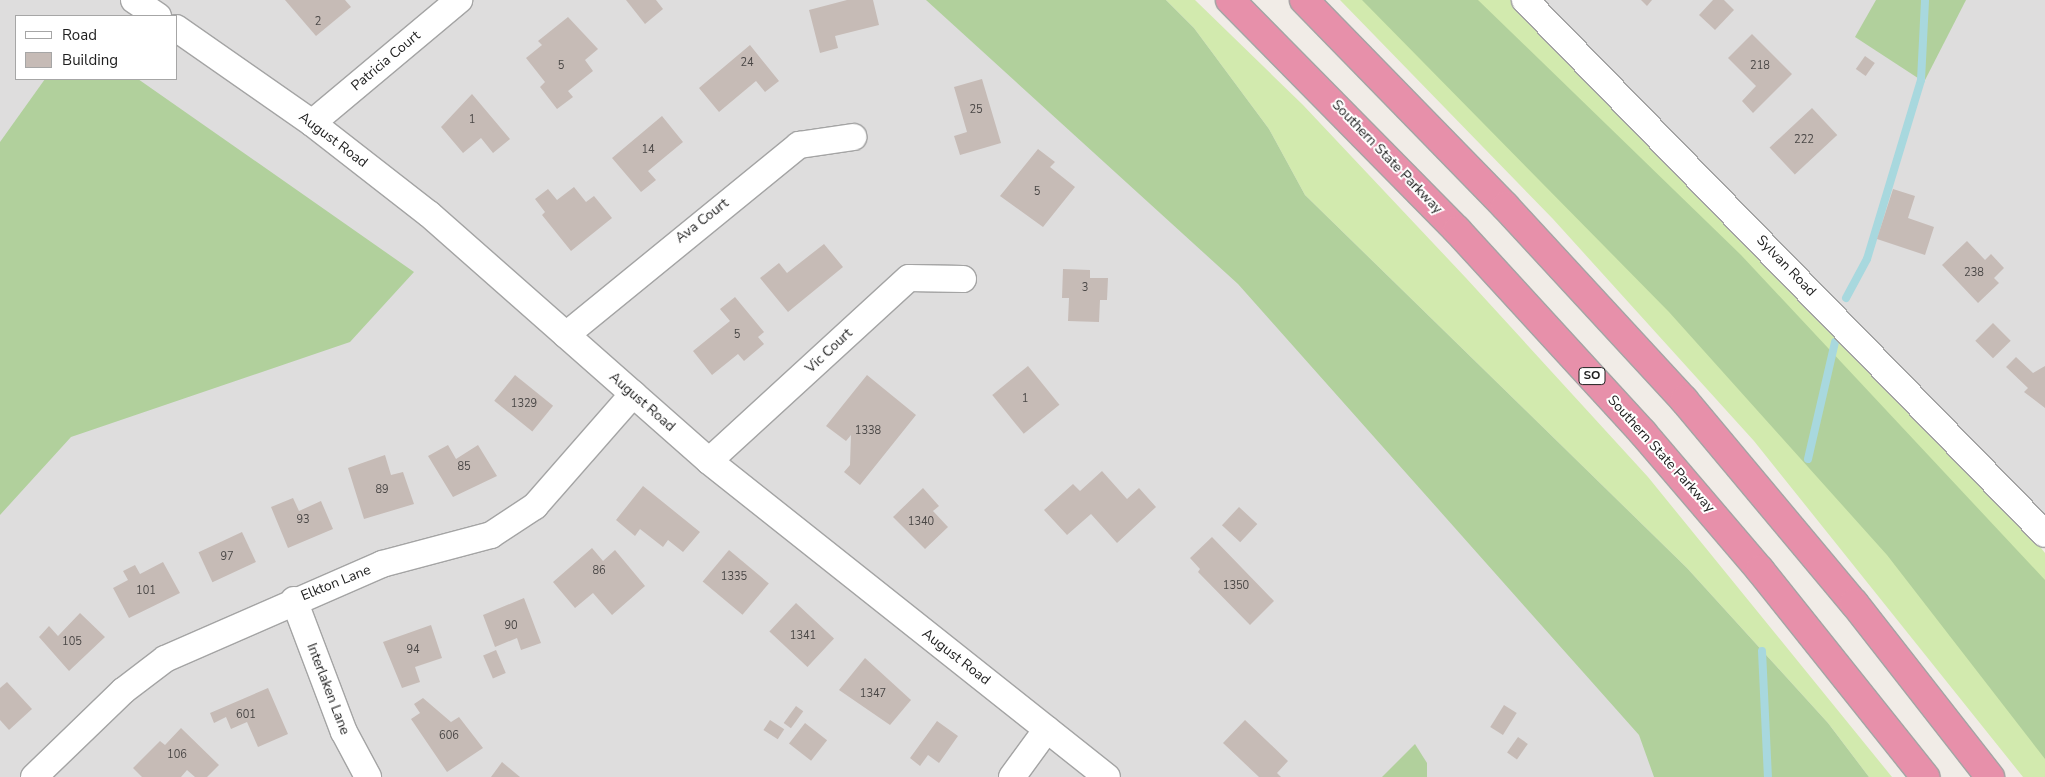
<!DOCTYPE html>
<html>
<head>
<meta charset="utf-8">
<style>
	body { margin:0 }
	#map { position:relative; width:2045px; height:777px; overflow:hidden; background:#f1ece7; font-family:"Nunito Sans",sans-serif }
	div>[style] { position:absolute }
	.residential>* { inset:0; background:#dedddd }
	.grass>* { inset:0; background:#d2eaae }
	.forest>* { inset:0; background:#b1d09c }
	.stream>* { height:8px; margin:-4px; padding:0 4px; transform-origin:4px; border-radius:4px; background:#a8d8de }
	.building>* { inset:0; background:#c6bbb6; transform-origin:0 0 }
	.roads { filter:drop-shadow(1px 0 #a4a4a4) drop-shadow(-1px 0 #a4a4a4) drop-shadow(0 1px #a4a4a4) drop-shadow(0 -1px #a4a4a4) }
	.minor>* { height:26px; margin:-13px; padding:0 13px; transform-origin:13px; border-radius:13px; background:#fff }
	.highway>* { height:28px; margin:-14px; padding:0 14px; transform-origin:14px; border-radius:14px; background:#e790aa }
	span { translate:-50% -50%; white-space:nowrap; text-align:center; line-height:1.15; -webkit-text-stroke:4px #fff; paint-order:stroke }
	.number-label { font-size:11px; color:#4a4746 }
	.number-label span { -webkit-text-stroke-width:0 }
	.shield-label span { padding:1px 4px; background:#fff; border:1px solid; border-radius:4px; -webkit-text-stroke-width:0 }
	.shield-label { font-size:12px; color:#202020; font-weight:700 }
	.street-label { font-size:14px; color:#202020 }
	.legend { position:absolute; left:15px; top:15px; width:162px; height:65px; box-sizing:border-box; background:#fff; border:1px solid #a6a6a6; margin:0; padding:6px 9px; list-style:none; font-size:15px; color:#202020 }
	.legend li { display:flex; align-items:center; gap:10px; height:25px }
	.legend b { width:25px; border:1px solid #a6a6a6 }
</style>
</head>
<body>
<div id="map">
	<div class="residential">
		<i style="clip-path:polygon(evenodd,0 0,959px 0,1284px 298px,1717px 777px,0 777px,0 0,16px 16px,176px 16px,176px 79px,16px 79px,16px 16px)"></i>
		<i style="clip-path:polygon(1525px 0,2045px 0,2045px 534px)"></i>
	</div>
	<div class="grass">
		<i style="clip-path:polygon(1166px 0,1195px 0,1303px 105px,1466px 278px,1648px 477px,1892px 777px,1869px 777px,1828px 723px,1687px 568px,1305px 195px,1269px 129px,1194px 28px)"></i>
		<i style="clip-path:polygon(1340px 0,1511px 0,2036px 542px,2045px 553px,2045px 777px,2023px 777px,1754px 441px,1553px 219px)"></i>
	</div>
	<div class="forest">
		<i style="clip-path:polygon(926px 0,1166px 0,1194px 28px,1269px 129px,1305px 195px,1687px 568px,1828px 723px,1869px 777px,1654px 777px,1639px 735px,1238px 284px)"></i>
		<i style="clip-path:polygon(1362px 0,1478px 0,1741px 255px,2045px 580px,2045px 759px,1887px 555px,1669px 312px)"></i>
		<i style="clip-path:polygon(1876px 0,1966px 0,1924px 82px,1855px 37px)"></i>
		<i style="clip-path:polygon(45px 79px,138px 79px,414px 272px,350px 342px,71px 437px,0 515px,0 142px)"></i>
		<i style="clip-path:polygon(1415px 744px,1427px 763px,1427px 777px,1382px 777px)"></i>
	</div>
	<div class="stream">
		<i style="left:1846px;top:298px;width:44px;rotate:-61.7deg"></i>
		<i style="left:1867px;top:259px;width:187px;rotate:-73.2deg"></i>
		<i style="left:1921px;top:80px;width:80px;rotate:-87.1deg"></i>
		<i style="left:1808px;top:459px;width:120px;rotate:-77deg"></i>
		<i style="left:1762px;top:651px;width:126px;rotate:87.3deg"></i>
	</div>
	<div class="building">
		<i style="clip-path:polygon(285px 0,345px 0,351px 7px,316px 36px)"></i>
		<i style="clip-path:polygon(626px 0,656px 0,663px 9px,645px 24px)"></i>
		<i style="clip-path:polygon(847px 0,873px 0,879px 25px,835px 36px,838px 48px,820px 53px,809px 10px)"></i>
		<i style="clip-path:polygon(1641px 0,1652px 0,1647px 6px)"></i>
		<i style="clip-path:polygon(1713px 0,1724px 0,1734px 10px,1715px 30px,1699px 15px)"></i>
		<i style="clip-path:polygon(568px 17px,598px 49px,585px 60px,593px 71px,568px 91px,573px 97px,557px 109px,540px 87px,545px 82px,526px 58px,542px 45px,538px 41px)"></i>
		<i style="clip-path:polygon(1752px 34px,1792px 74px,1753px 113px,1742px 101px,1756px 86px,1728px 58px)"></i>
		<i style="clip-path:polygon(750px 45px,779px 81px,765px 92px,756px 81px,719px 112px,699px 88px)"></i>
		<i style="left:1865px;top:56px;width:12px;height:16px;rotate:35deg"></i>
		<i style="clip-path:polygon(982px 79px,1001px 143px,960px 155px,954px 136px,967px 132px,954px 87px)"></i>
		<i style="clip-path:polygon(472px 94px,510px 139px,493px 153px,481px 138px,463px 153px,441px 127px)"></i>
		<i style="left:1812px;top:108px;width:37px;height:58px;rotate:47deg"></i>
		<i style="clip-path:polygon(662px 116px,683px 142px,648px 171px,656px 180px,641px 192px,612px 158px)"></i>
		<i style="clip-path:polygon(1038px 149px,1055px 162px,1050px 167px,1075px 187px,1043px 227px,1000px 196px)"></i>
		<i style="clip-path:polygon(574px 187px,586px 202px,594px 196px,612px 218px,571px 251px,542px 215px,545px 212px,535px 199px,548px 189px,557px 200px)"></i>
		<i style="clip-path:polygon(1893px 189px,1915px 196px,1908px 218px,1934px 227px,1925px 255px,1877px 239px)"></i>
		<i style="clip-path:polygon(1967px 241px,1985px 260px,1991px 254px,2004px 268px,1994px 278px,1999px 283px,1978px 303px,1942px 265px)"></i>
		<i style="clip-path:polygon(824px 244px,843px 267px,788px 312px,760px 278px,779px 263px,787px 273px)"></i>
		<i style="clip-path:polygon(1063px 269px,1090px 270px,1090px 278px,1108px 278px,1107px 300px,1100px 300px,1099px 322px,1068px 321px,1069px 298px,1062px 298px)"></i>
		<i style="clip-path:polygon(735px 297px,764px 332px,758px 337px,764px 344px,744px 361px,738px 354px,712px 375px,693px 351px,730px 321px,720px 309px)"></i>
		<i style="left:1993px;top:323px;width:25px;height:25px;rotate:45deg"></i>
		<i style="clip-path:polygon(2016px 357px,2033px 373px,2045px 366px,2045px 408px,2024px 392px,2028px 388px,2006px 367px)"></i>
		<i style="left:1028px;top:366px;width:50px;height:46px;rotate:51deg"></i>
		<i style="left:515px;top:375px;width:49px;height:33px;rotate:39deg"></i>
		<i style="clip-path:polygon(867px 375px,916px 415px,860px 485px,844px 472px,850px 465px,851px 435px,846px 441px,826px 426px)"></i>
		<i style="clip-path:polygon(448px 445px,456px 459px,478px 445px,497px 476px,453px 497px,428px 456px)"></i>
		<i style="clip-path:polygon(385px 455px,391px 475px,403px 472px,414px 504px,364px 519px,348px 468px)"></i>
		<i style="clip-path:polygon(1102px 471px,1127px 499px,1139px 488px,1156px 507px,1117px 543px,1091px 514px,1067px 535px,1044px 510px,1073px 484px,1080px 491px)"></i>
		<i style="clip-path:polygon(643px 486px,700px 532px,683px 552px,668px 540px,663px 547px,640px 529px,635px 536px,616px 520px)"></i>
		<i style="clip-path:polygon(923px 488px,939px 506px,933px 511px,948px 527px,925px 549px,893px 517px)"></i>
		<i style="clip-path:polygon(293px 498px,299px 511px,321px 501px,333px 529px,288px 548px,271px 507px)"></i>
		<i style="left:1239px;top:507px;width:25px;height:25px;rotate:43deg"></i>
		<i style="left:242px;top:532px;width:33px;height:48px;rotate:65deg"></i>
		<i style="clip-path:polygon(1212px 537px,1274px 601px,1250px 625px,1198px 572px,1200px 569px,1190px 558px)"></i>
		<i style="clip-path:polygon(592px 548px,603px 561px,615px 550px,645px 586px,612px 615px,593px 593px,575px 608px,553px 582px)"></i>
		<i style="left:729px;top:550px;width:52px;height:41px;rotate:40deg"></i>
		<i style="clip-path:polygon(163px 562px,180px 593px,129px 618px,113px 588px,128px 580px,123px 571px,135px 565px,140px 574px)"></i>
		<i style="clip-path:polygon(524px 598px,541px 643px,521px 650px,517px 638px,495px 647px,483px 615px)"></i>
		<i style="left:796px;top:603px;width:52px;height:39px;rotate:43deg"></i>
		<i style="clip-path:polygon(80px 613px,105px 637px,69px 671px,39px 637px,49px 626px,58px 636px)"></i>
		<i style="clip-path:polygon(431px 625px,442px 658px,415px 667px,420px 682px,402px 688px,383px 642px)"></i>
		<i style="left:496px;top:650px;width:25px;height:14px;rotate:67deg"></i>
		<i style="clip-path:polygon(865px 658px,911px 700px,890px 725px,839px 690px)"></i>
		<i style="clip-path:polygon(7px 682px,32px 709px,9px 730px,0 720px,0 688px)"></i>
		<i style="clip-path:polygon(268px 688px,288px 734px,258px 747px,247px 722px,231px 729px,226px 717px,214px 723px,210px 713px)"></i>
		<i style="clip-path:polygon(423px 698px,451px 722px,459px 717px,483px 748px,447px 772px,411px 719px,420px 713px,414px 704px)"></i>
		<i style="left:1504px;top:705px;width:15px;height:26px;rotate:32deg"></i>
		<i style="left:796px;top:706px;width:9px;height:21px;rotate:36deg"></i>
		<i style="left:770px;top:720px;width:17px;height:12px;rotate:33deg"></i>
		<i style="clip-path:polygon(1245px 720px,1288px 761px,1277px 773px,1281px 777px,1259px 777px,1223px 743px)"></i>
		<i style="clip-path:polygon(937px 721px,958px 736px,939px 763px,928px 755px,920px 766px,910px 758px)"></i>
		<i style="left:805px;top:723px;width:28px;height:26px;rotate:38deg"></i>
		<i style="clip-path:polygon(181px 728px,219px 765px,207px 777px,195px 777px,187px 770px,181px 777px,142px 777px,133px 768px,160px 741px,165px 745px)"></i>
		<i style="left:1518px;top:737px;width:12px;height:19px;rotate:35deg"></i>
		<i style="clip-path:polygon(502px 762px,520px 777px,491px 777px)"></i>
	</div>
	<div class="roads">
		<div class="minor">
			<i style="left:134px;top:0;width:29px;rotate:34deg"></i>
			<i style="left:1525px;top:0;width:745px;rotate:45.76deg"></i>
			<i style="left:176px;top:28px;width:166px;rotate:34.9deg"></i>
			<i style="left:312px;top:123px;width:148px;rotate:37.9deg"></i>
			<i style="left:429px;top:214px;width:373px;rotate:41.4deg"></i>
			<i style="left:709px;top:461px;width:508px;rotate:38.45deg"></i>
			<i style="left:312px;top:123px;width:192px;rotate:-39.9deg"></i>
			<i style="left:566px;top:335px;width:301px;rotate:-39.2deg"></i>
			<i style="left:799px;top:145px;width:55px;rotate:-8.4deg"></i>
			<i style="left:709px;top:461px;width:271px;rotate:-42.5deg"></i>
			<i style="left:909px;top:278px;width:54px;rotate:1.1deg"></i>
			<i style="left:294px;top:600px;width:141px;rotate:69.3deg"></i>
			<i style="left:344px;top:732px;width:51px;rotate:61.9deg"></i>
			<i style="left:34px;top:777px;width:124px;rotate:-44deg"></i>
			<i style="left:123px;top:691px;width:53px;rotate:-37.3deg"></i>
			<i style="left:165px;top:659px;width:237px;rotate:-23.6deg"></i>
			<i style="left:382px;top:564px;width:113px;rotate:-14.9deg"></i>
			<i style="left:491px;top:535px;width:53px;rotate:-33.4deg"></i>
			<i style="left:535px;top:506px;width:149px;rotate:-48.8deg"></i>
			<i style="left:1012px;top:777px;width:59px;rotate:-53.9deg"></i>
		</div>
		<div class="highway">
			<i style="left:1230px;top:0;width:323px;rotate:45.4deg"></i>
			<i style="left:1457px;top:230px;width:275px;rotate:47.5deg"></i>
			<i style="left:1643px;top:433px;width:180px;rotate:49.5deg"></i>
			<i style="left:1760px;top:570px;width:265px;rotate:51.4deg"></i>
			<i style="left:1304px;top:0;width:288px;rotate:45.7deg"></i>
			<i style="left:1505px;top:206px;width:264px;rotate:47.3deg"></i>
			<i style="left:1684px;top:400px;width:265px;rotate:50.1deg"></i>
			<i style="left:1854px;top:603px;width:221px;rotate:52deg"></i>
		</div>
	</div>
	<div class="number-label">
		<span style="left:318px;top:22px">2</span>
		<span style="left:747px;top:63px">24</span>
		<span style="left:561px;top:66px">5</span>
		<span style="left:1760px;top:66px">218</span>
		<span style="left:976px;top:110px">25</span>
		<span style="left:472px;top:120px">1</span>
		<span style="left:1804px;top:140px">222</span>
		<span style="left:648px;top:150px">14</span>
		<span style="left:1037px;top:192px">5</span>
		<span style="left:1974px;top:273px">238</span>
		<span style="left:1085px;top:288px">3</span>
		<span style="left:737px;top:335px">5</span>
		<span style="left:1025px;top:399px">1</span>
		<span style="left:524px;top:404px">1329</span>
		<span style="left:868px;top:431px">1338</span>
		<span style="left:464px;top:467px">85</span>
		<span style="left:382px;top:490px">89</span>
		<span style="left:303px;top:520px">93</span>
		<span style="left:921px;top:522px">1340</span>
		<span style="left:227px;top:557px">97</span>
		<span style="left:599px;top:571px">86</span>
		<span style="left:734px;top:577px">1335</span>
		<span style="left:1236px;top:586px">1350</span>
		<span style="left:146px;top:591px">101</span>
		<span style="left:511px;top:626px">90</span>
		<span style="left:803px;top:636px">1341</span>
		<span style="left:72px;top:642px">105</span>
		<span style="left:413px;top:650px">94</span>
		<span style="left:873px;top:694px">1347</span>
		<span style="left:246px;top:715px">601</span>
		<span style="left:449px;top:736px">606</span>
		<span style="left:177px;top:755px">106</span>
	</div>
	<div class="shield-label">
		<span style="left:1592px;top:376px">SO</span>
	</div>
	<div class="street-label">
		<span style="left:386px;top:61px;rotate:-40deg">Patricia Court</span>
		<span style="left:333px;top:140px;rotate:37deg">August Road</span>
		<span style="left:1387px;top:157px;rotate:46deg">Southern State Parkway</span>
		<span style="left:702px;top:221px;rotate:-38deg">Ava Court</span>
		<span style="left:1786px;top:266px;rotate:46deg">Sylvan Road</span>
		<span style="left:829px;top:351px;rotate:-43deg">Vic Court</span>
		<span style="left:642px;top:402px;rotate:41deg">August Road</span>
		<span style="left:1661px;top:454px;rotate:48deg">Southern State Parkway</span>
		<span style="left:336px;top:583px;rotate:-22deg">Elkton Lane</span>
		<span style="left:956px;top:657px;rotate:38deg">August Road</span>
		<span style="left:328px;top:689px;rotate:69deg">Interlaken Lane</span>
	</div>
	<ul class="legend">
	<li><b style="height:6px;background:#fff"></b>Road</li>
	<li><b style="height:14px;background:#c6bbb6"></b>Building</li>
	</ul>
</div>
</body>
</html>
